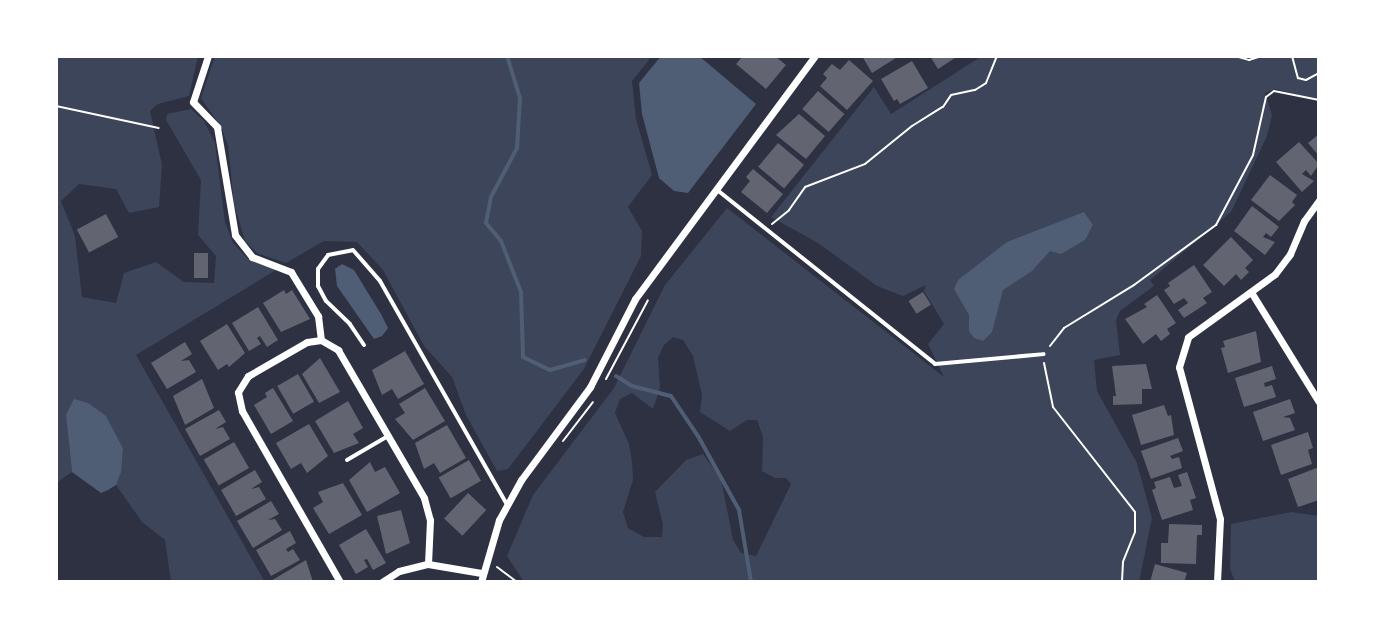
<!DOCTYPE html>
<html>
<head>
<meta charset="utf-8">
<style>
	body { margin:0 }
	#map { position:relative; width:1375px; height:638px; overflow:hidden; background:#2d3142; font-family:"Space Grotesk",sans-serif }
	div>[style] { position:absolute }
	.green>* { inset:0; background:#3c4559 }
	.water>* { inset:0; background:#4f5d75 }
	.stream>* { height:4px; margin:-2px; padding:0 2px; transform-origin:2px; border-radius:2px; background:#4f5d75 }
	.building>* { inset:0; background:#626471; transform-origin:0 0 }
	.path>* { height:2px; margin:-1px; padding:0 1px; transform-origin:1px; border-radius:1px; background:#fff }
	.service>* { height:4px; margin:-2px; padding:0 2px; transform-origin:2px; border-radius:2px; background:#fff }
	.minor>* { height:7px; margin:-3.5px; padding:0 3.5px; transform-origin:3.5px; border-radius:3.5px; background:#fff }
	span { translate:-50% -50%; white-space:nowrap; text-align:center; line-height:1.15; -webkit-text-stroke:6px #fff; paint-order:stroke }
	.frame { position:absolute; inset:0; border:58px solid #fff; pointer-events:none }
</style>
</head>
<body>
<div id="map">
	<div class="green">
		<i style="clip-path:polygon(56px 56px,198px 56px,189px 96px,158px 104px,150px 111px,162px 165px,159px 207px,129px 213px,116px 189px,79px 184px,61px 201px,75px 236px,82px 297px,116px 303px,124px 273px,156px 262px,184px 282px,214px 283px,216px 256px,198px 235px,201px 180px,166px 120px,167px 114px,191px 109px,204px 121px,215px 143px,225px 222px,233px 243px,248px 259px,276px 270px,136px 355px,265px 582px,171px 582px,165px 540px,142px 522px,116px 485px,123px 448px,106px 416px,66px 415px,72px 472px,56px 483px)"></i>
		<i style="clip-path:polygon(215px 56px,652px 56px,632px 81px,636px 119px,652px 175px,628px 207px,642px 231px,641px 256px,584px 369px,508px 469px,497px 471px,466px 415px,452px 377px,424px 346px,383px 270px,357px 242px,324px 241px,286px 263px,257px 253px,245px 241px,234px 204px,228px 145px,221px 127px,201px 98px)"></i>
		<i style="clip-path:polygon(evenodd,982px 56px,1235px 56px,1252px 62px,1246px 56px,1319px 56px,1319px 101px,1276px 89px,1265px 93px,1272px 115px,1267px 136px,1231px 212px,1150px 280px,1154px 286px,1120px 311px,1116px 320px,1120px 355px,1094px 360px,1097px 391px,1137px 463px,1152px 518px,1139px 582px,524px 582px,507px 556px,533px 495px,614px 388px,665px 285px,727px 208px,944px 377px,928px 344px,944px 324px,924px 291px,926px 285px,903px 296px,877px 286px,818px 243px,771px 217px,874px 87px,891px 114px,982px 56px,673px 337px,683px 340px,693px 356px,702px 395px,700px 412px,730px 431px,747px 420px,757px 420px,763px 437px,762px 471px,775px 478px,786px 478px,791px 484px,756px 556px,741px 553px,733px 540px,721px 479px,703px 454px,686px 460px,655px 492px,663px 525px,662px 537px,644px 537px,628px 528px,623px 512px,633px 480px,632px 461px,629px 444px,615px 413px,620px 399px,632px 393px,653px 409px,660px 388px,658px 358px,664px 345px,673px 337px)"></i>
		<i style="clip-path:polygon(1291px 512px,1319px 516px,1319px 582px,1235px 582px,1230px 569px,1231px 524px)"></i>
	</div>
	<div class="water">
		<i style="clip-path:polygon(661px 56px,699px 56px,756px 104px,688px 193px,674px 191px,659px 178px,642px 114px,639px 83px)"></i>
		<i style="clip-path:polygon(1084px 212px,1093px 225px,1085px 240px,1061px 254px,1050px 251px,1032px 271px,1003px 290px,992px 332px,983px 341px,974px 338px,969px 331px,969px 315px,954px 289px,958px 280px,1007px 242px)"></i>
		<i style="clip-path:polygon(342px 264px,354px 270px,381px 314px,388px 328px,382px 336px,374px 339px,337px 286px,335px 269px)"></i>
		<i style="clip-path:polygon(74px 399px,88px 403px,106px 416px,123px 448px,121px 472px,116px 485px,108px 490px,101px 493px,72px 472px,66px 415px)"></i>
	</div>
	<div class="stream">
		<i style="left:507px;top:56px;width:44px;rotate:72.8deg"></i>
		<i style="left:520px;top:98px;width:50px;rotate:93.4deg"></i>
		<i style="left:517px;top:148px;width:55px;rotate:118deg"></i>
		<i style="left:491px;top:197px;width:26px;rotate:101deg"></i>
		<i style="left:486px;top:223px;width:23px;rotate:50deg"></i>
		<i style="left:501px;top:241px;width:55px;rotate:68.6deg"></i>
		<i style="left:521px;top:292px;width:65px;rotate:88.2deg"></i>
		<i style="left:523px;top:357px;width:30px;rotate:26deg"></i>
		<i style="left:550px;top:370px;width:36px;rotate:-16deg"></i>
		<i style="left:616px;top:376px;width:19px;rotate:32deg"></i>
		<i style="left:632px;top:386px;width:40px;rotate:14.4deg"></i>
		<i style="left:671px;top:396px;width:48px;rotate:56deg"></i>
		<i style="left:698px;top:436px;width:85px;rotate:61deg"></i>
		<i style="left:739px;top:510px;width:73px;rotate:80.5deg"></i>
	</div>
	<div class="building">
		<i style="clip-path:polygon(743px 56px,775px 56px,786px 65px,766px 89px,736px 64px)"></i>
		<i style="clip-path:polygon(862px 56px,899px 56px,872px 73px)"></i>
		<i style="clip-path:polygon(930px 56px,958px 56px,938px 69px)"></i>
		<i style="clip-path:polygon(849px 60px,873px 81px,847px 110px,820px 86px,827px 78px,823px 74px,832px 64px,840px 70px)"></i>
		<i style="clip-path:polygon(912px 61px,928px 88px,900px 104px,897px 99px,894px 101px,881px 79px)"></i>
		<i style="left:818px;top:91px;width:35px;height:24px;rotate:41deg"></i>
		<i style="clip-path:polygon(799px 114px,825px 136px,806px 159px,776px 135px)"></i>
		<i style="clip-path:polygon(1319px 134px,1319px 156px,1308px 143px)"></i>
		<i style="clip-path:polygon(1299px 142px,1319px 164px,1311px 176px,1306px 170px,1302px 174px,1314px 181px,1302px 192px,1276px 162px)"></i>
		<i style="left:778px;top:143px;width:34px;height:31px;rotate:40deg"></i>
		<i style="clip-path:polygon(753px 169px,783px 194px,767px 213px,741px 192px,750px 181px,746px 177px)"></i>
		<i style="clip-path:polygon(1270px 175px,1297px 195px,1292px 202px,1295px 205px,1279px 221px,1251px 200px)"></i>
		<i style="clip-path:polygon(1252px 206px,1279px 227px,1271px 237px,1266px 233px,1263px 237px,1275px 242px,1265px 255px,1234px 231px)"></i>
		<i style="left:106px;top:214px;width:26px;height:33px;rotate:62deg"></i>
		<i style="clip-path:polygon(1231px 237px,1253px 260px,1245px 268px,1249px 272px,1241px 280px,1236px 274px,1224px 286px,1203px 265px)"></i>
		<i style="left:194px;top:253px;width:14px;height:25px"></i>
		<i style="clip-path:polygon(1194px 265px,1212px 292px,1203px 298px,1207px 303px,1184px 318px,1178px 310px,1188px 303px,1184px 298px,1174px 304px,1164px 290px,1170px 286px,1168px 283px)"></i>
		<i style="clip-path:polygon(284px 290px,286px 294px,292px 290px,310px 319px,281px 332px,263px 303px)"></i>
		<i style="left:923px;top:292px;width:15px;height:17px;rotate:58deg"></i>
		<i style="clip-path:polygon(1157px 295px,1176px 323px,1167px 329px,1170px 334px,1161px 341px,1156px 334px,1143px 344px,1125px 319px,1147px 307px,1144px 304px)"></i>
		<i style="clip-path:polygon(258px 307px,278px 340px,267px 347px,260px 336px,257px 338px,261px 344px,249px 351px,232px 323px)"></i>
		<i style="clip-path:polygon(227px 324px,245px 353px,229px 367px,227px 364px,218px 370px,200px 341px)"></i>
		<i style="clip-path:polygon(1256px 331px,1261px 362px,1228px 373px,1221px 348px,1225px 347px,1223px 341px)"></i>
		<i style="clip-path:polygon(185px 342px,192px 354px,181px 361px,189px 360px,196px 372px,167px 389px,151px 363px)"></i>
		<i style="clip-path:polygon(405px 351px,424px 384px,398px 399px,392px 389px,382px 395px,372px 370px)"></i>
		<i style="clip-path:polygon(320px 358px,340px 392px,319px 403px,302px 374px)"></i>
		<i style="clip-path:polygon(1146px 364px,1152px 389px,1142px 389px,1142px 404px,1113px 405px,1113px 396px,1116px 396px,1112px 366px)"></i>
		<i style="clip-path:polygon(1272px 366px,1276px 379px,1264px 383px,1265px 387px,1272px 385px,1276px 397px,1244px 407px,1235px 378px)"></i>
		<i style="left:298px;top:374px;width:32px;height:24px;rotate:60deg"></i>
		<i style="clip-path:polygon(202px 379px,214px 408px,185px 425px,173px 396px)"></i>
		<i style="clip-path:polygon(273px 388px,293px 421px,271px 434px,254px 405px,267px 397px,265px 393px)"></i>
		<i style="clip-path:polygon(425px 388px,445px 421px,413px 440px,395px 419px,405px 413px,399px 404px)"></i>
		<i style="clip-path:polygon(1290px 399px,1295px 413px,1283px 417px,1290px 418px,1295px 430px,1263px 441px,1253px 412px)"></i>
		<i style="clip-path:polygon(348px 401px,363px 428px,353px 434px,359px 443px,334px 453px,315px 421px)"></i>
		<i style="clip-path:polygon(1164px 405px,1168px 416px,1171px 415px,1174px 435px,1141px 445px,1132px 415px)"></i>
		<i style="clip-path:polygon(219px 410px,226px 422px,215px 429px,223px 427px,230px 439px,200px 456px,185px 429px)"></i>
		<i style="clip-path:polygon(309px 424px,328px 456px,307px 473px,301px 463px,291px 469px,276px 443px)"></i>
		<i style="clip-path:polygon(447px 425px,466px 458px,440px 473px,434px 463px,424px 469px,415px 443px)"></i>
		<i style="clip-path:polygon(1308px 432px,1313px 448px,1308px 450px,1312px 464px,1281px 475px,1271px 445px)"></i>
		<i style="clip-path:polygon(1178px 438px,1183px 451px,1170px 456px,1172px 459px,1179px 457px,1182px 468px,1151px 479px,1141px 451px)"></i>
		<i style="left:234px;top:442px;width:30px;height:35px;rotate:60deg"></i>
		<i style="left:469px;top:460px;width:24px;height:35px;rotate:60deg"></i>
		<i style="clip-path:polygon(370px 462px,375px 472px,385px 467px,400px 493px,367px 512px,349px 480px)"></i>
		<i style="clip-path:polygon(1319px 467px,1319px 500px,1298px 507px,1288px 479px)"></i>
		<i style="clip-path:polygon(255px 470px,262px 482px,251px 489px,259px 487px,266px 499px,236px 516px,221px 490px)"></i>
		<i style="clip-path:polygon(1187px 472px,1196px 498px,1190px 500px,1193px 510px,1162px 520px,1152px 490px,1156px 488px,1154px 482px,1170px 477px,1174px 488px,1182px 486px,1178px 475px)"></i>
		<i style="clip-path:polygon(343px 483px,362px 515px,329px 534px,313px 508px,323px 502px,318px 492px)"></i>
		<i style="left:468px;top:493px;width:25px;height:35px;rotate:43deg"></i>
		<i style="clip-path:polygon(271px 501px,279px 514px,268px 520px,275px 519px,282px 530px,253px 548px,237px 521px)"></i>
		<i style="clip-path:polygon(401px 510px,410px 543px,386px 554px,377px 516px)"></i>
		<i style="clip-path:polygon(1169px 524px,1202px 525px,1202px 535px,1197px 535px,1196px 564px,1161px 563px,1161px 543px,1168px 543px)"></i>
		<i style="clip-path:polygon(366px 529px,386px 563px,373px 570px,367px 559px,364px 560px,368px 567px,356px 574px,339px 545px)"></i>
		<i style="clip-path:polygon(290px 531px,296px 543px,286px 549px,288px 552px,293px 549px,300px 560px,271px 576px,256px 550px)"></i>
		<i style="clip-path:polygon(306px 560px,313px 582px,269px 582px)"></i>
		<i style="clip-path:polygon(1155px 564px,1187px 573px,1184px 582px,1150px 582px)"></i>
	</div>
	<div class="path">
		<i style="left:1235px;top:56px;width:15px;rotate:16deg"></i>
		<i style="left:1249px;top:60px;width:13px;rotate:-18deg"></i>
		<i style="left:1292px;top:56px;width:23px;rotate:75deg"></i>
		<i style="left:1298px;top:78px;width:8px;rotate:14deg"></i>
		<i style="left:1306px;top:80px;width:15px;rotate:-28deg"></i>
		<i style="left:56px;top:106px;width:105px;rotate:12.1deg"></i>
		<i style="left:772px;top:224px;width:22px;rotate:-39deg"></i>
		<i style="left:789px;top:210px;width:28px;rotate:-55deg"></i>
		<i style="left:805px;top:187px;width:64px;rotate:-21deg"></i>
		<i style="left:865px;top:164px;width:60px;rotate:-39deg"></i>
		<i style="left:912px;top:126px;width:36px;rotate:-32deg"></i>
		<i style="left:943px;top:107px;width:14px;rotate:-56deg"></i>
		<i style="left:951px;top:95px;width:25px;rotate:-12deg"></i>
		<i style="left:975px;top:90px;width:13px;rotate:-32deg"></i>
		<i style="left:986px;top:83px;width:29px;rotate:-68deg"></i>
		<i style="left:1050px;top:346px;width:23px;rotate:-52deg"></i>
		<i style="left:1064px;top:328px;width:82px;rotate:-31.6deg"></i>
		<i style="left:1134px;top:285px;width:102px;rotate:-36.2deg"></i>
		<i style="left:1216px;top:225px;width:79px;rotate:-62.1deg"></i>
		<i style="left:1253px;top:155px;width:59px;rotate:-77.4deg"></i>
		<i style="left:1266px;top:97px;width:10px;rotate:-37deg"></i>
		<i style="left:1274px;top:91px;width:46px;rotate:11.3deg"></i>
		<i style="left:1044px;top:363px;width:45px;rotate:78.4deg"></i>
		<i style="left:1053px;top:407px;width:133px;rotate:52deg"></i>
		<i style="left:1135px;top:512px;width:20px;rotate:90deg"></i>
		<i style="left:1135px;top:532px;width:32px;rotate:112deg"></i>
		<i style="left:1123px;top:562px;width:20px;rotate:93deg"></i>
		<i style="left:606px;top:379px;width:89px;rotate:-62deg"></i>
		<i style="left:563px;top:441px;width:49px;rotate:-52.4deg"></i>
		<i style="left:497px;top:567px;width:25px;rotate:37deg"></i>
	</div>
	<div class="service">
		<i style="left:716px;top:189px;width:280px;rotate:38.6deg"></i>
		<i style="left:935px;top:364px;width:109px;rotate:-5.2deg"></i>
		<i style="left:364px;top:345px;width:25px;rotate:-124deg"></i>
		<i style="left:350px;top:324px;width:33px;rotate:-136deg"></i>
		<i style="left:326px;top:301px;width:17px;rotate:-118deg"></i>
		<i style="left:318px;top:286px;width:17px;rotate:-90deg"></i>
		<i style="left:318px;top:269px;width:17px;rotate:-54deg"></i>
		<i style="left:328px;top:255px;width:25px;rotate:-11deg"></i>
		<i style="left:353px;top:250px;width:41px;rotate:48.9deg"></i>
		<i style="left:380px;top:281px;width:257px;rotate:60.4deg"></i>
		<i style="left:347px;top:460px;width:48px;rotate:-30.3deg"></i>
	</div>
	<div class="minor">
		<i style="left:208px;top:56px;width:48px;rotate:108.1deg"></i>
		<i style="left:193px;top:102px;width:35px;rotate:46deg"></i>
		<i style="left:217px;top:127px;width:109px;rotate:80.5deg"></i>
		<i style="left:235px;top:235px;width:28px;rotate:52deg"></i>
		<i style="left:252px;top:257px;width:42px;rotate:21deg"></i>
		<i style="left:291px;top:272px;width:52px;rotate:58.5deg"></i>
		<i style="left:318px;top:316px;width:24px;rotate:83deg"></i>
		<i style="left:1251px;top:292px;width:129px;rotate:58.3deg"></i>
		<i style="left:340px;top:582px;width:197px;rotate:-119.8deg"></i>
		<i style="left:242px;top:411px;width:19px;rotate:-102deg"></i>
		<i style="left:238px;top:392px;width:19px;rotate:-58deg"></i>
		<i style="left:248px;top:376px;width:68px;rotate:-30deg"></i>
		<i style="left:307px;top:342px;width:14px;rotate:-8deg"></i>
		<i style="left:321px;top:340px;width:20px;rotate:30deg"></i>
		<i style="left:338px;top:350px;width:171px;rotate:59.8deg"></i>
		<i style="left:424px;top:498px;width:23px;rotate:75deg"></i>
		<i style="left:430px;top:520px;width:44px;rotate:92.6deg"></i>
		<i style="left:382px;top:582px;width:20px;rotate:-33deg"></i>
		<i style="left:399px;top:571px;width:30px;rotate:-14deg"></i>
		<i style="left:428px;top:564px;width:54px;rotate:9.6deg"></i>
		<i style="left:481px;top:582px;width:65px;rotate:-73.8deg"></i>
		<i style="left:499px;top:520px;width:46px;rotate:-61.2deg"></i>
		<i style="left:521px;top:480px;width:116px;rotate:-53.4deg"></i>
		<i style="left:590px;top:387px;width:99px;rotate:-62.9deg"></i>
		<i style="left:635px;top:299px;width:302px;rotate:-53.5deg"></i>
		<i style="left:1217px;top:582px;width:63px;rotate:-87.3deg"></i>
		<i style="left:1220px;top:519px;width:157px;rotate:-105.1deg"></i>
		<i style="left:1179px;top:367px;width:31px;rotate:-73deg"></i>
		<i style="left:1188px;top:337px;width:107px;rotate:-35.9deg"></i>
		<i style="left:1275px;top:274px;width:25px;rotate:-53deg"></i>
		<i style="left:1290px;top:254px;width:36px;rotate:-67deg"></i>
		<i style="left:1304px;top:221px;width:26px;rotate:-54deg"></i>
	</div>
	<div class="frame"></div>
</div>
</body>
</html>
